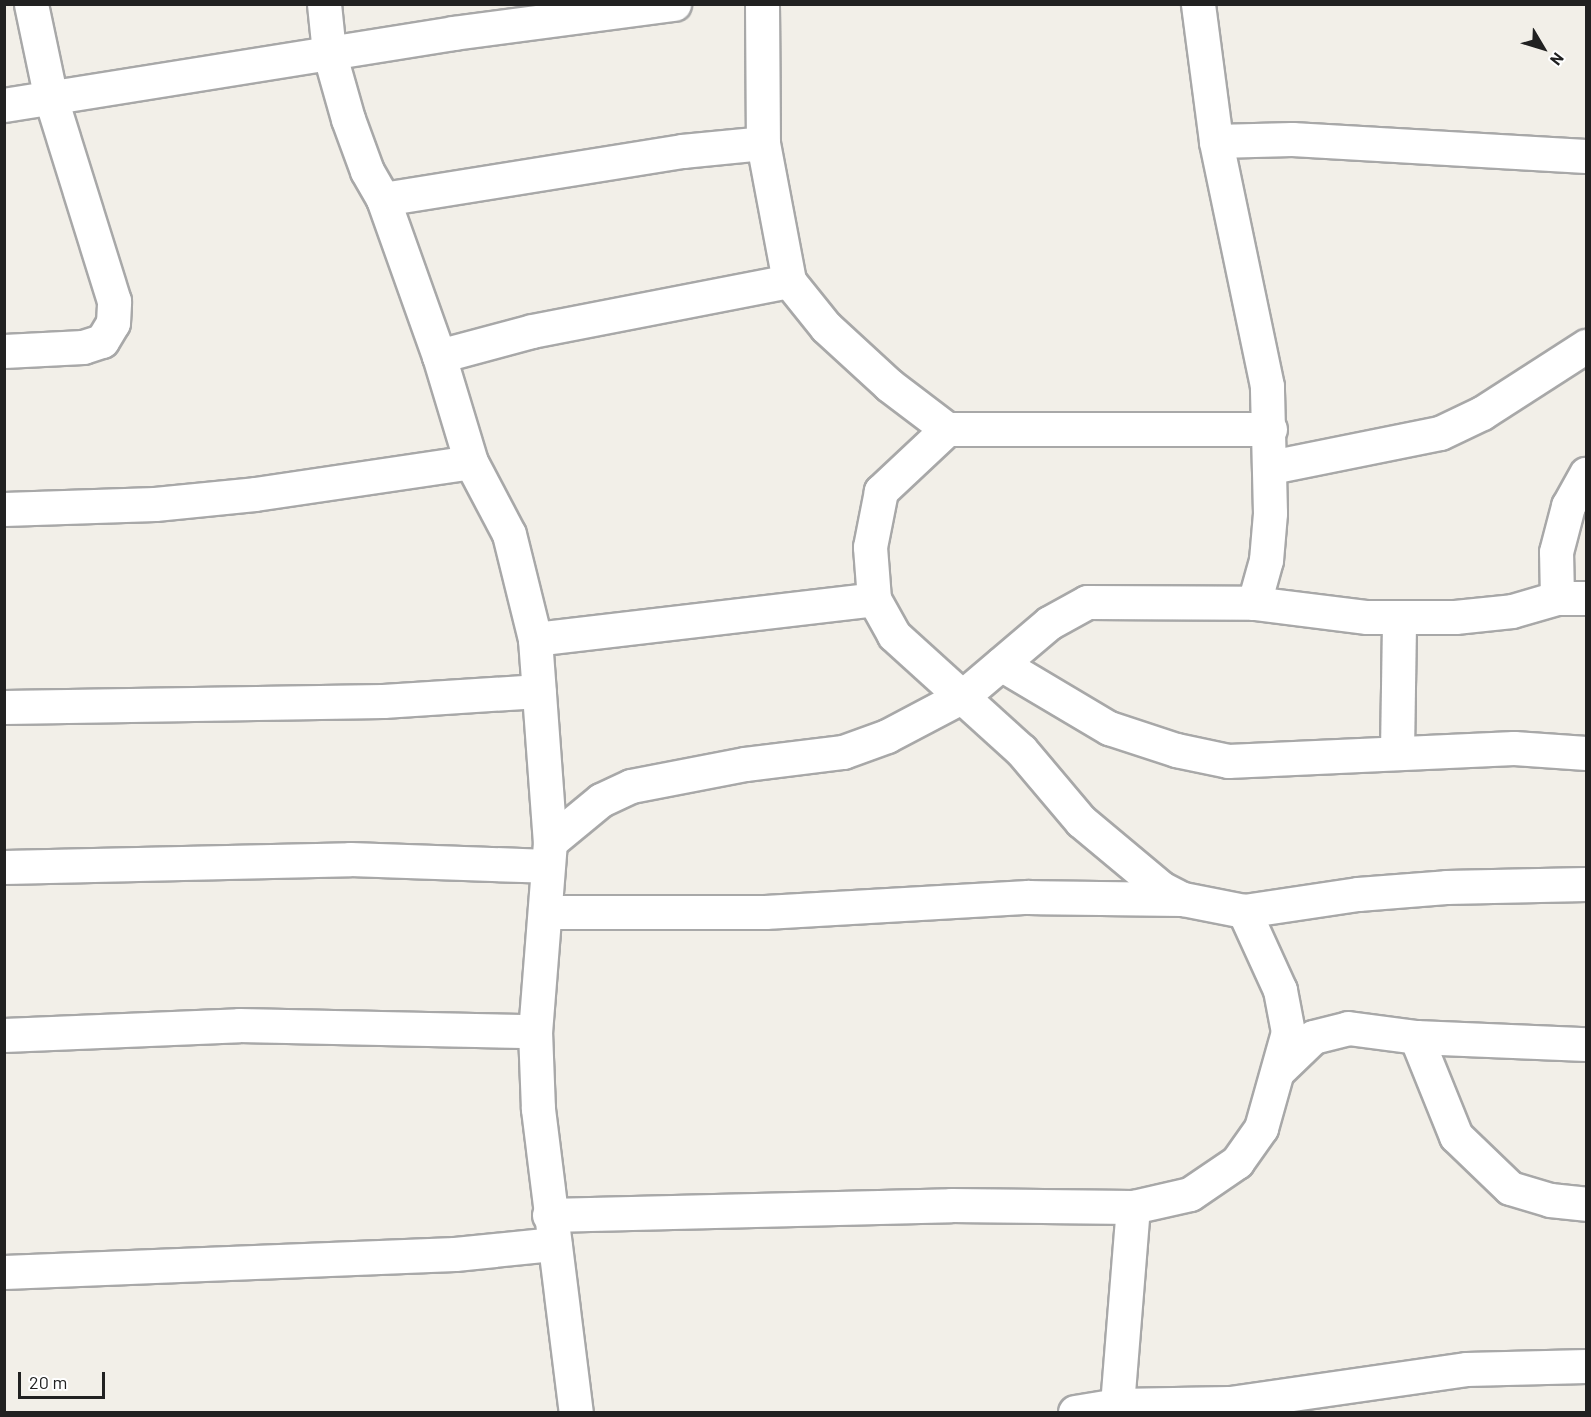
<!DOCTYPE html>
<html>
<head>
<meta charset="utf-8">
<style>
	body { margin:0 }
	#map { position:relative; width:1591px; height:1417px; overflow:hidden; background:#f2efe8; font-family:Barlow,sans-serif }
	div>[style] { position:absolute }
	.roads { filter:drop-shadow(2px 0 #a8a8a8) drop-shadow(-2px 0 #a8a8a8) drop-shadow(0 2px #a8a8a8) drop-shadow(0 -2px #a8a8a8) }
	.minor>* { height:33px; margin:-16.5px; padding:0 16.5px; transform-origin:16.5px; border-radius:16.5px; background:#fff }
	span { translate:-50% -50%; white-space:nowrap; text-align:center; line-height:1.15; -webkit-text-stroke:4.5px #fff; paint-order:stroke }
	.frame { position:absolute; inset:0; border:6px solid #212121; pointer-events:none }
	.north { position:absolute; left:1513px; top:18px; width:60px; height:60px; -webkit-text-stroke:4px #fff; paint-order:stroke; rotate:128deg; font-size:16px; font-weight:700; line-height:24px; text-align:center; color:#212121 }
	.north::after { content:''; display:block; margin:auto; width:21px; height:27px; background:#212121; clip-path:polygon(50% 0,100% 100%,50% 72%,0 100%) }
	.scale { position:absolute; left:18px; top:1372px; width:87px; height:27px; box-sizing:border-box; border:3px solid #212121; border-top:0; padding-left:8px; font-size:18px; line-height:21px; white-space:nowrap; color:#212121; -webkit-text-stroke:4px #fff; paint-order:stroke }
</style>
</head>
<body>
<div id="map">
	<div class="roads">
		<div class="minor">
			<i style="left:324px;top:4px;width:48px;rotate:84.1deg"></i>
			<i style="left:329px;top:52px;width:70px;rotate:74.2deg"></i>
			<i style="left:348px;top:119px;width:55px;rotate:69.9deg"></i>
			<i style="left:367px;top:171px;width:32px;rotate:60deg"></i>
			<i style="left:383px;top:199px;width:167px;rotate:70.4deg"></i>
			<i style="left:439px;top:356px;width:111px;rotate:73.2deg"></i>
			<i style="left:471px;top:462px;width:81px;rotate:62.2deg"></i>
			<i style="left:509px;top:534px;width:108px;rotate:76.1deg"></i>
			<i style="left:535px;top:639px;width:204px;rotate:85.8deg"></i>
			<i style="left:550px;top:842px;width:190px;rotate:94.5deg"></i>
			<i style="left:535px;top:1031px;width:78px;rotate:87.8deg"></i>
			<i style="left:538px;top:1109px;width:305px;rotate:82.9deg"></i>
			<i style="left:762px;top:4px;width:139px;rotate:89.6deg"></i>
			<i style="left:763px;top:143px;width:140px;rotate:79.3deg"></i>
			<i style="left:789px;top:281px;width:59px;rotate:51.2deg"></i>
			<i style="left:826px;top:327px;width:86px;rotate:42.6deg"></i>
			<i style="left:889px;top:385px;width:73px;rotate:37.2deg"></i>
			<i style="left:947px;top:429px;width:323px"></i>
			<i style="left:4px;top:105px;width:455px;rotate:-9.1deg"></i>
			<i style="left:453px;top:33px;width:223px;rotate:-7.5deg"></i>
			<i style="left:1216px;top:141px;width:76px;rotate:-1.5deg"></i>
			<i style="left:1292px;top:139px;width:294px;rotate:3.3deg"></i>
			<i style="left:383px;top:199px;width:303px;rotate:-9.1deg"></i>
			<i style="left:682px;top:151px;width:81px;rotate:-5.6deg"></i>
			<i style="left:4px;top:351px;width:79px;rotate:-2.9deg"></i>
			<i style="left:83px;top:347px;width:20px;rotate:-18deg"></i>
			<i style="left:102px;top:341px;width:21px;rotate:-59deg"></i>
			<i style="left:113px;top:323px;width:22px;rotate:-87deg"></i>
			<i style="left:114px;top:301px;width:212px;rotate:-107.3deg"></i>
			<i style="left:51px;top:99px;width:97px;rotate:-101.9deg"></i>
			<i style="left:439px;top:356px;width:96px;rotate:-15deg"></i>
			<i style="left:532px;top:331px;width:262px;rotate:-11deg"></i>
			<i style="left:947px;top:429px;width:91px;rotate:136.8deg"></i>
			<i style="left:881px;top:491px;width:57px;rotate:101.1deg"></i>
			<i style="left:870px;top:547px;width:52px;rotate:85.6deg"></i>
			<i style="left:874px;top:599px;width:41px;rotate:60.9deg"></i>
			<i style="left:894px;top:635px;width:171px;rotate:42.2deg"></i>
			<i style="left:1021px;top:750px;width:93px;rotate:49.8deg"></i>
			<i style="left:1081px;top:821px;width:104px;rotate:39.9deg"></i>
			<i style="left:1161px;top:888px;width:25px;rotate:27deg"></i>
			<i style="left:1183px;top:899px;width:62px;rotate:11.1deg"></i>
			<i style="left:1244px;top:911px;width:115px;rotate:-8.5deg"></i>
			<i style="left:1358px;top:894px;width:88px;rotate:-4.5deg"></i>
			<i style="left:1446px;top:887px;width:140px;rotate:-1.2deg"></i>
			<i style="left:1271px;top:467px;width:172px;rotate:-11.4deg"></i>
			<i style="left:1440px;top:433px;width:47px;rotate:-25.5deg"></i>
			<i style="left:1482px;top:413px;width:124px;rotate:-32.8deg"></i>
			<i style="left:4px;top:509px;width:151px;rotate:-1.9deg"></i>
			<i style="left:155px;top:504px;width:100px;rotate:-5.7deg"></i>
			<i style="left:255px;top:494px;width:218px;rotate:-8.4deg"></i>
			<i style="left:1557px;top:598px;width:29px"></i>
			<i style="left:1254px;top:603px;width:114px;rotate:7.1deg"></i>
			<i style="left:1367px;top:617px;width:88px"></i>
			<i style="left:1455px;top:617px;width:57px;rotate:-6deg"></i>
			<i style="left:1512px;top:611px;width:47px;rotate:-16.1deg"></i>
			<i style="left:1557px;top:598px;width:46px;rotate:-91.2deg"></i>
			<i style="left:1556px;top:552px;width:48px;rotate:-75.4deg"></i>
			<i style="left:1568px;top:506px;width:37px;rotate:-61deg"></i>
			<i style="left:535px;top:639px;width:341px;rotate:-6.7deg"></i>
			<i style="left:1001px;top:664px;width:126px;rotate:30.7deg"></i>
			<i style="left:1109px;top:728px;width:71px;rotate:18.2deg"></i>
			<i style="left:1176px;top:750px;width:53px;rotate:11.9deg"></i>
			<i style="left:1228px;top:761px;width:286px;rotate:-2.6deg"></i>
			<i style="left:1514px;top:748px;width:72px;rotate:4deg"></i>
			<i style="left:4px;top:707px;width:379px;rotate:-0.9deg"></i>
			<i style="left:383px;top:701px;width:156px;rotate:-3.7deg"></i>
			<i style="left:1397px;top:751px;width:133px;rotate:-89.1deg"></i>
			<i style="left:550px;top:842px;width:66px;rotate:-39.5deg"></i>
			<i style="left:601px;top:800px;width:33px;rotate:-25deg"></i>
			<i style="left:631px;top:786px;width:116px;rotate:-10.9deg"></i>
			<i style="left:745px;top:764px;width:99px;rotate:-7deg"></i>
			<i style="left:843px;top:752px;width:47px;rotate:-20deg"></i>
			<i style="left:887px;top:736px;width:86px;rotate:-27.8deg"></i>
			<i style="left:963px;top:696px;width:113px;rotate:-40.3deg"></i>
			<i style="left:1049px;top:623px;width:43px;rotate:-28.9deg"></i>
			<i style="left:1087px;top:602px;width:167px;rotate:0.3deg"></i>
			<i style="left:1254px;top:603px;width:45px;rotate:-74.4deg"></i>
			<i style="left:1266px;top:560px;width:47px;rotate:-85.1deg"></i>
			<i style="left:1270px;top:513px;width:127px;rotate:-91.4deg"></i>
			<i style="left:1267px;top:386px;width:250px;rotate:-101.8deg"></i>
			<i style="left:1216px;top:141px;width:138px;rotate:-97.5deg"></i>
			<i style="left:4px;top:867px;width:346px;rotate:-1.3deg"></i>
			<i style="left:350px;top:859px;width:197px;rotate:2deg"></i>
			<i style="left:545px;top:912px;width:220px"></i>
			<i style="left:765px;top:912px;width:263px;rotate:-3.3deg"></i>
			<i style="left:1028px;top:897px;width:154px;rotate:0.7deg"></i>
			<i style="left:4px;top:1035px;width:235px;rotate:-2.4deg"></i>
			<i style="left:239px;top:1025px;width:296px;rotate:1.2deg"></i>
			<i style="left:1416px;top:1037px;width:107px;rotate:68deg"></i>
			<i style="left:1456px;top:1136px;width:75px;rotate:43.9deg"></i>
			<i style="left:1510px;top:1188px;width:42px;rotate:16.7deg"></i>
			<i style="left:1550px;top:1200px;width:36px;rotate:6deg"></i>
			<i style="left:1279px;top:1070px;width:47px;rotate:-44.1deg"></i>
			<i style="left:1313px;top:1037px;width:36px;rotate:-14deg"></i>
			<i style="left:1348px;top:1028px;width:69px;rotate:7.5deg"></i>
			<i style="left:1416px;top:1037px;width:170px;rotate:2.4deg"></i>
			<i style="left:549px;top:1215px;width:402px;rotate:-1.4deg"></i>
			<i style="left:951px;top:1205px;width:182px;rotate:0.6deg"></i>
			<i style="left:1133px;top:1207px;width:58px;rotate:-12.8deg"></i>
			<i style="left:1190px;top:1194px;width:57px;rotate:-34.2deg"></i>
			<i style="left:1237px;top:1162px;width:42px;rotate:-54.8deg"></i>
			<i style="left:1261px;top:1128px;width:100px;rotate:-74.3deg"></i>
			<i style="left:1288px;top:1032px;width:43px;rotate:-100.8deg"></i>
			<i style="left:1280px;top:990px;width:87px;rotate:-114.5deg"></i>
			<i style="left:4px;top:1272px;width:451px;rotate:-2.3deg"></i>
			<i style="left:455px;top:1254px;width:100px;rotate:-5.8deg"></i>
			<i style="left:1117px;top:1405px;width:199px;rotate:-85.4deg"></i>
			<i style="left:1075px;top:1412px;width:43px;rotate:-9.5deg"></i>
			<i style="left:1117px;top:1405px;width:113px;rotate:-1deg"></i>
			<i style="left:1230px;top:1403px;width:238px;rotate:-8.2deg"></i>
			<i style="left:1466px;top:1369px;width:120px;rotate:-1.4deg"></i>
		</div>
	</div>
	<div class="frame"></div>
	<div class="north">N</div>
	<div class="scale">20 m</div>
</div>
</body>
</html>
